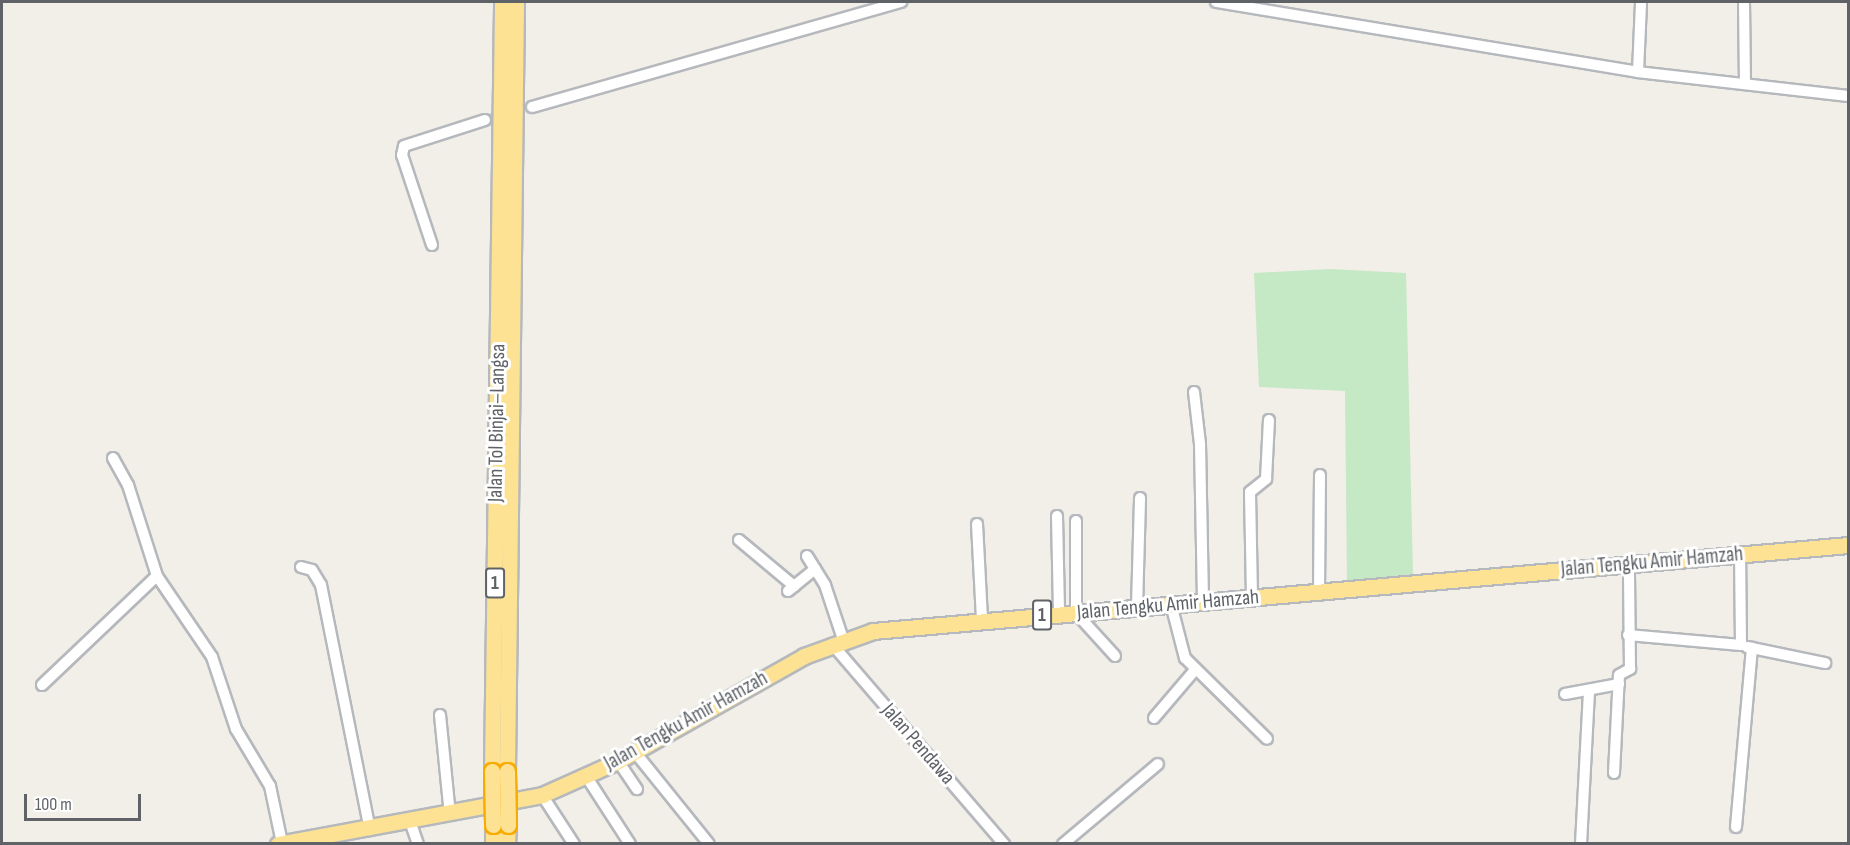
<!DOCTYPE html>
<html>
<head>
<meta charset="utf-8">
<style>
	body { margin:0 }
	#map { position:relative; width:1850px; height:845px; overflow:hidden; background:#f1efe8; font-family:"Sofia Sans Condensed",sans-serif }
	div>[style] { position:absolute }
	.green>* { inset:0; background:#c5e8c5 }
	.minor-tunnel>* { height:10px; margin-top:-5px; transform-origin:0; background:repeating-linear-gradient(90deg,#ccccc8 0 10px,transparent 0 15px) }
	.roads { filter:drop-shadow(2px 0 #b5b8bc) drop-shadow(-2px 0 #b5b8bc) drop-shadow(0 2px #b5b8bc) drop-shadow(0 -2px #b5b8bc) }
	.minor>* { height:10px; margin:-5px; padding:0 5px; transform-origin:5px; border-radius:5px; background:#fff }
	.highway>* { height:15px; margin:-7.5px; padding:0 7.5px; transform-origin:7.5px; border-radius:7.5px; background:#fde293 }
	.bridges { filter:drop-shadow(2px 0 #f9ab00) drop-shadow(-2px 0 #f9ab00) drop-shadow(0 2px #f9ab00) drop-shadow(0 -2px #f9ab00) }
	.highway-bridge>* { height:15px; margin:-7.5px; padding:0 7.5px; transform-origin:7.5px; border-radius:7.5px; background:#fde293 }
	span { translate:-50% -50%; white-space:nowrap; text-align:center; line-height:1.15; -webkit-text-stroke:6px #fff; paint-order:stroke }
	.shield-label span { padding:2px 4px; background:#fff; border:2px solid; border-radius:4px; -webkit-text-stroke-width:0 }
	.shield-label { font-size:20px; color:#5f6368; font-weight:700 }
	.street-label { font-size:21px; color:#5f6368 }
	.frame { position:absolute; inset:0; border:3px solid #5f6368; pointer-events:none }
	.scale { position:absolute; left:24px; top:794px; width:117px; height:27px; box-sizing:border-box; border:3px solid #5f6368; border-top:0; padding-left:8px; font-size:18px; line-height:21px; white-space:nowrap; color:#5f6368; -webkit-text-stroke:4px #fff; paint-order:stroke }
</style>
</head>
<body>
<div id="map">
	<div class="green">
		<i style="clip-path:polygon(1330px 269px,1406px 273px,1413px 575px,1347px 583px,1345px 391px,1259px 387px,1254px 273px)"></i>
	</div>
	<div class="minor-tunnel">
		<i style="left:485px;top:120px;width:49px;rotate:-15.5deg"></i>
	</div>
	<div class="roads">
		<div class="minor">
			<i style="left:1216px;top:2px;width:428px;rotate:9.4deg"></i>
			<i style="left:1638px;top:72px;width:211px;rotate:6.5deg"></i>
			<i style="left:1744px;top:2px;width:82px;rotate:89.3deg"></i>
			<i style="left:1638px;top:72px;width:70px;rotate:-87.5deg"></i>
			<i style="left:532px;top:107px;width:384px;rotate:-15.9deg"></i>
			<i style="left:432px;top:245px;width:95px;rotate:-108.4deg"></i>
			<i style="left:402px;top:155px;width:9px;rotate:-77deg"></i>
			<i style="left:404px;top:146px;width:85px;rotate:-17.8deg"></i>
			<i style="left:1194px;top:392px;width:52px;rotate:83.4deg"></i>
			<i style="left:1200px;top:444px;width:157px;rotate:88.9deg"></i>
			<i style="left:113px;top:458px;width:31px;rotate:61deg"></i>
			<i style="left:128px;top:485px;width:96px;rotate:72.3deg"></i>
			<i style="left:1057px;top:516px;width:98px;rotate:88.8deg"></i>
			<i style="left:1076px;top:521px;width:92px;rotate:90deg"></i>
			<i style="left:1076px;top:613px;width:58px;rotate:47.8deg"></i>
			<i style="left:977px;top:524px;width:96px;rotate:87deg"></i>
			<i style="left:739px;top:540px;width:72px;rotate:39.9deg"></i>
			<i style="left:807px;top:556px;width:34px;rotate:58deg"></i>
			<i style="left:825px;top:585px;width:57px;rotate:71.6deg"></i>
			<i style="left:301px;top:567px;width:11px;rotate:15deg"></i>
			<i style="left:312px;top:570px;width:17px;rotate:59deg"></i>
			<i style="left:321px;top:585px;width:250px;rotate:78.7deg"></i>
			<i style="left:788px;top:591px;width:35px;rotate:-39deg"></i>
			<i style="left:1319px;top:591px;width:116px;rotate:-89.5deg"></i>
			<i style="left:1252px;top:597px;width:105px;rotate:-91.1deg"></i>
			<i style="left:1250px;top:492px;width:21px;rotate:-39deg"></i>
			<i style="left:1266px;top:479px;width:59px;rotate:-87.1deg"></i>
			<i style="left:1171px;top:604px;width:56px;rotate:75.5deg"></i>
			<i style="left:1185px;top:658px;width:115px;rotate:44.6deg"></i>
			<i style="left:1137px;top:607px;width:109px;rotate:-88.4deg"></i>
			<i style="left:1628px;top:635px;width:113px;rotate:5.1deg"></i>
			<i style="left:1741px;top:645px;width:90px;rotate:-90.6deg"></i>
			<i style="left:832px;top:644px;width:264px;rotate:49.3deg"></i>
			<i style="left:1747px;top:647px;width:80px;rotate:11.6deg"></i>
			<i style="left:42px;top:685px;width:158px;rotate:-43.5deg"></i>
			<i style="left:157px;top:576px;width:98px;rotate:55.8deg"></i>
			<i style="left:212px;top:657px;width:76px;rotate:71.6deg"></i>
			<i style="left:236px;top:729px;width:66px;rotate:59.2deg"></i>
			<i style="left:270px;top:786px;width:58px;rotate:78.1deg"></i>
			<i style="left:1565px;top:694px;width:55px;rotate:-10.5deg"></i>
			<i style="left:440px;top:715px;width:100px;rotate:84.3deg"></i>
			<i style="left:1154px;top:718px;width:63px;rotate:-49.5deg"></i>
			<i style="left:634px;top:751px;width:119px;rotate:51.1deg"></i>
			<i style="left:618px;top:761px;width:34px;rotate:56deg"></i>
			<i style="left:1614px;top:773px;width:98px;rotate:-87.1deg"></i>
			<i style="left:1619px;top:675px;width:13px;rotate:-29deg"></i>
			<i style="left:1630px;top:669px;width:104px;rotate:-90.6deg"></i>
			<i style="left:586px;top:776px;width:81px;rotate:57.1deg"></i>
			<i style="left:542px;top:795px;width:59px;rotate:56.9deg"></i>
			<i style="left:410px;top:821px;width:24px;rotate:71deg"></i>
			<i style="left:1736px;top:827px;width:180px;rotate:-84.9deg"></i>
			<i style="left:1063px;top:844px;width:124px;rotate:-40.1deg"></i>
			<i style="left:1581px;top:844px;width:152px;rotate:-87deg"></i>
		</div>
		<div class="highway">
			<i style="left:492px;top:771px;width:769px;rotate:-89.25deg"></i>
			<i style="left:507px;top:771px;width:769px;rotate:-89.33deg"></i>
			<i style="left:278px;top:844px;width:269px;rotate:-10.5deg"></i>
			<i style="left:542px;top:795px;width:83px;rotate:-24.1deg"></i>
			<i style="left:618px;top:761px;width:214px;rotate:-29.4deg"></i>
			<i style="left:804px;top:656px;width:73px;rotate:-19.9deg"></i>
			<i style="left:873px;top:631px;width:979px;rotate:-5.04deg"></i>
			<i style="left:493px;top:844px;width:19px;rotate:-90deg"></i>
			<i style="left:507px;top:844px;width:19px;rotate:-87deg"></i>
		</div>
	</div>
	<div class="bridges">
		<div class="highway-bridge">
			<i style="left:492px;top:771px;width:54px;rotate:88.9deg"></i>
			<i style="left:507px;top:771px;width:54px;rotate:88.9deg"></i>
		</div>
	</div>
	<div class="shield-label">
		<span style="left:495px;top:583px">1</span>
		<span style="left:1042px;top:615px">1</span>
	</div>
	<div class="street-label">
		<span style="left:497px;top:423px;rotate:-89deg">Jalan Tol Binjai–Langsa</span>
		<span style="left:1652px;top:562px;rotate:-5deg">Jalan Tengku Amir Hamzah</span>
		<span style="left:1168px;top:605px;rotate:-5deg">Jalan Tengku Amir Hamzah</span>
		<span style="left:686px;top:721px;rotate:-29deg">Jalan Tengku Amir Hamzah</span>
		<span style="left:918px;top:744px;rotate:49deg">Jalan Pendawa</span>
	</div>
	<div class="frame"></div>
	<div class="scale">100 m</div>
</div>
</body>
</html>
